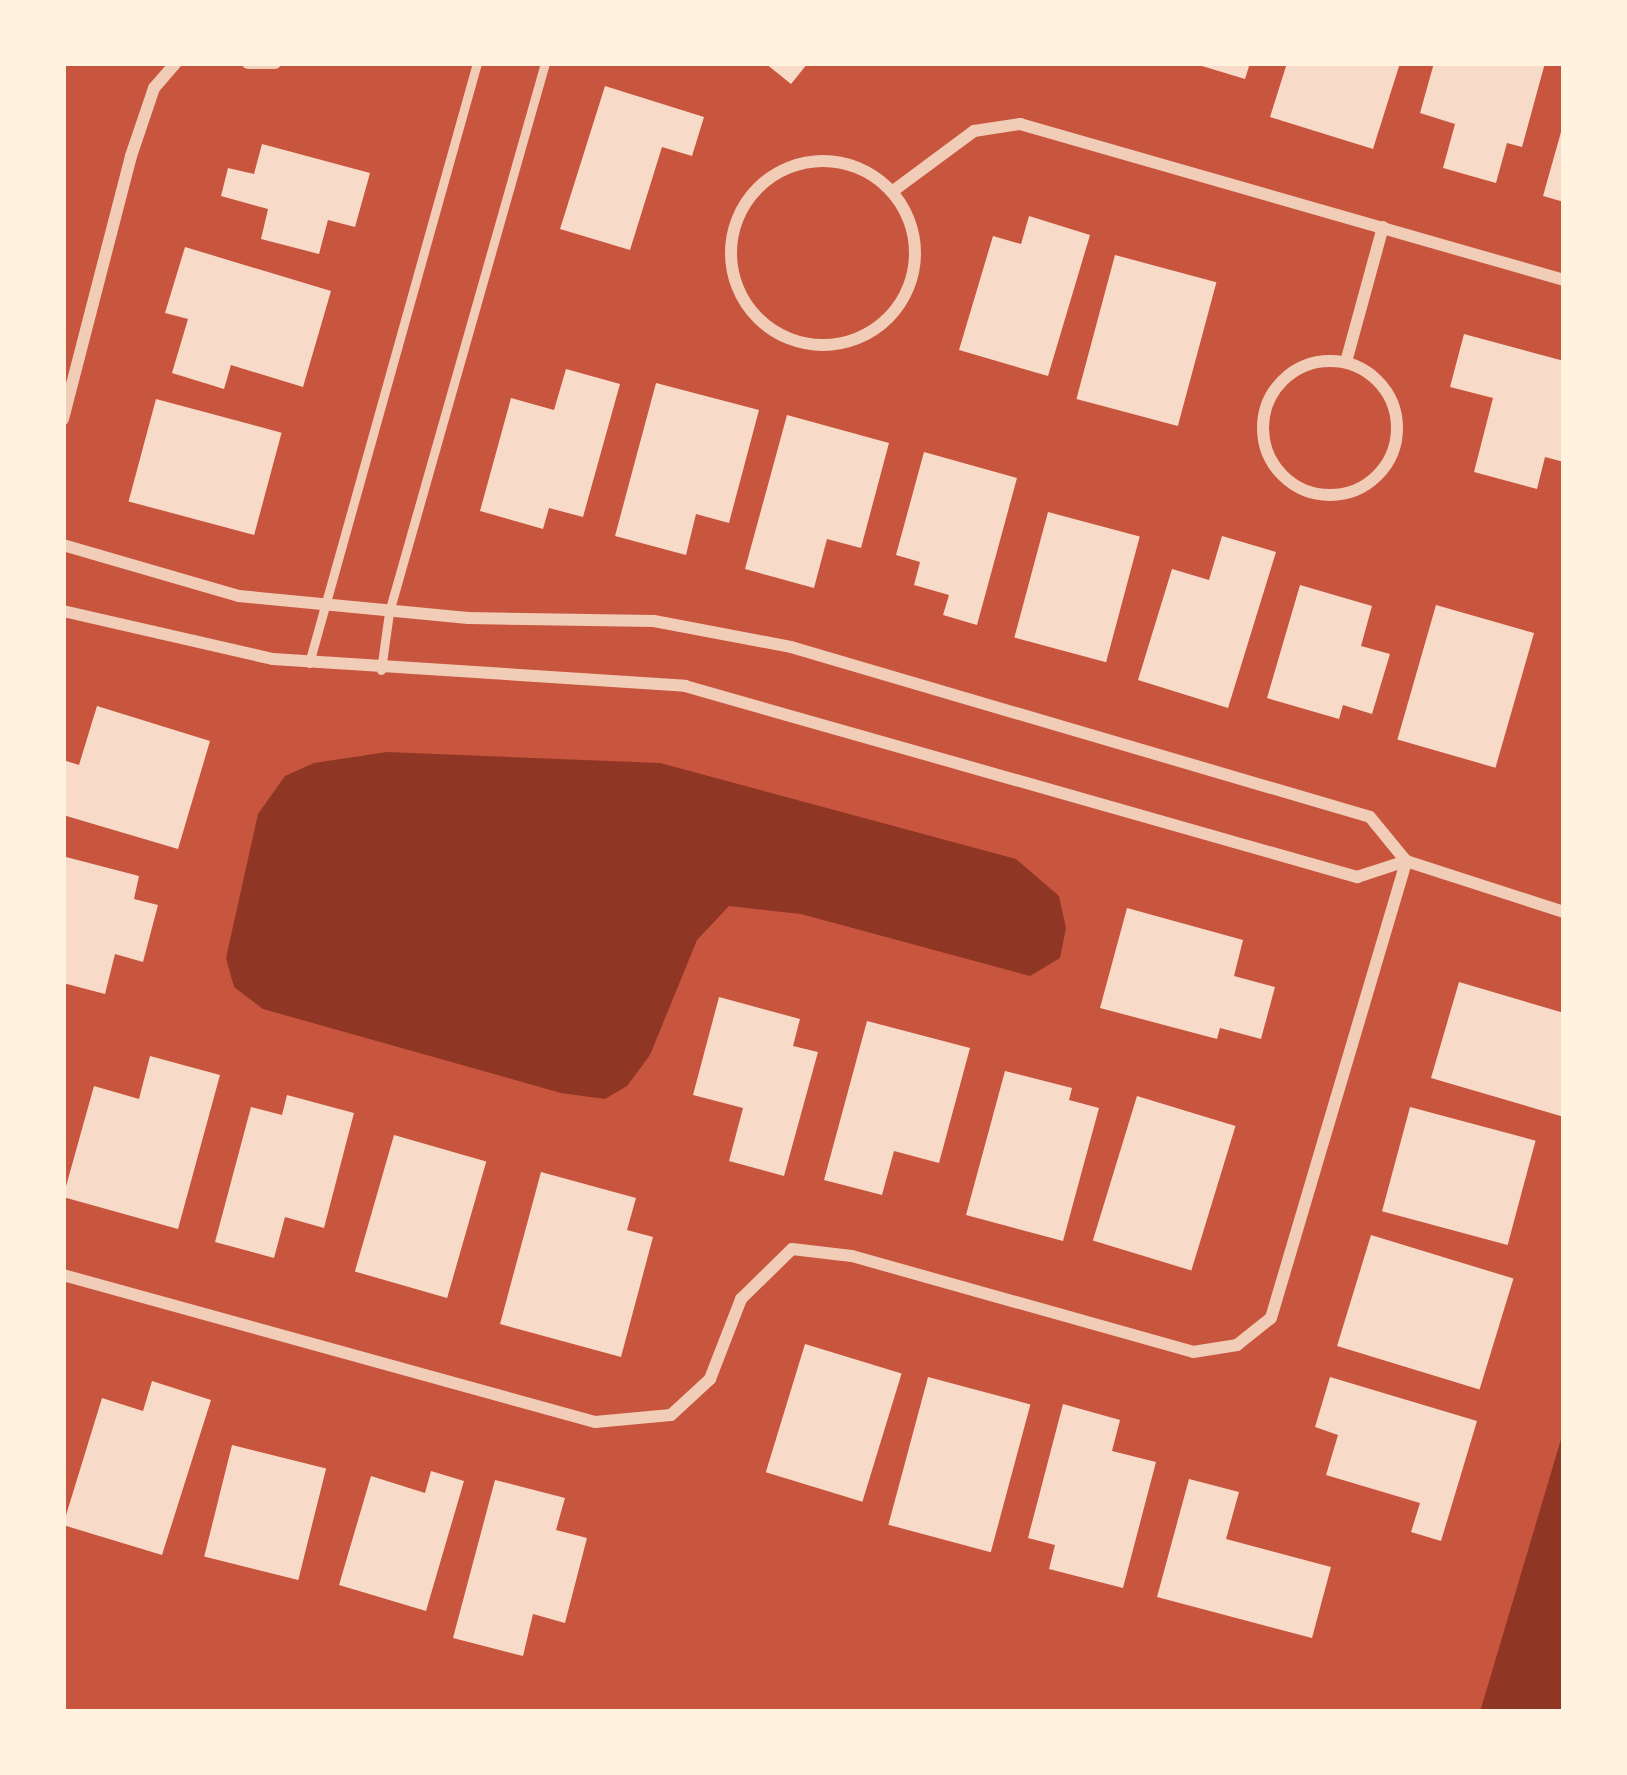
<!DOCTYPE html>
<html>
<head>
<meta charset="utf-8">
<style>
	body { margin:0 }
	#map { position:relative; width:1627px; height:1775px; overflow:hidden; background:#c8553d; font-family:Overpass,sans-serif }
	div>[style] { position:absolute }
	.water>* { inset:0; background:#8f3625 }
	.building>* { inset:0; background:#f7dbc8; transform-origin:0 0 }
	.service>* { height:9px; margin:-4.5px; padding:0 4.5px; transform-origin:4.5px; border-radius:4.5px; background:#f1ccb7 }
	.minor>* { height:12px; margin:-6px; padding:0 6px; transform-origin:6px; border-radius:6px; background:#f1ccb7 }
	.minor>.ring { margin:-6px; padding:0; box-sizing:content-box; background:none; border:12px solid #f1ccb7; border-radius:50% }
	span { translate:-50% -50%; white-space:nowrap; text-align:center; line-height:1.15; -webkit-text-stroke:9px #fff3e0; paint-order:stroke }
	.frame { position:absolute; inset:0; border:66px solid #fff3e0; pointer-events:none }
</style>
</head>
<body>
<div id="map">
	<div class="water">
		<i style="clip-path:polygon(387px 752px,660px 763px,1016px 859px,1059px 896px,1066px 928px,1060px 958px,1030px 976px,801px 914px,729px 906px,697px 940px,650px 1055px,627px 1086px,605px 1099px,561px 1093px,263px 1009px,234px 987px,226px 958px,258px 814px,285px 776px,314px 763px)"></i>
		<i style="clip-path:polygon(1564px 1429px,1564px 1712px,1480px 1712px)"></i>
	</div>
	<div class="building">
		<i style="clip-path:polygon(765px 63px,808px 63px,791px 84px)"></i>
		<i style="clip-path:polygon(1192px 63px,1250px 63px,1245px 79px)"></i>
		<i style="clip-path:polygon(1287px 63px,1400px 63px,1373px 149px,1270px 117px)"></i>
		<i style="clip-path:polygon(1434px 63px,1545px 63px,1522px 147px,1507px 143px,1496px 183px,1443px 168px,1455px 124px,1420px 113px)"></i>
		<i style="clip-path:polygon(605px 86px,704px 117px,692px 156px,662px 147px,630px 250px,560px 229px)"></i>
		<i style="clip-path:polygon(1563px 125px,1564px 125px,1564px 202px,1543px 196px)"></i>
		<i style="clip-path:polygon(262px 144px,370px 173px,355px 227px,328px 220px,319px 254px,261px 239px,268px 209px,221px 196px,228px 168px,254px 174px)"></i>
		<i style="clip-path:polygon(1029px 216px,1090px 235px,1048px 376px,959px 350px,993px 236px,1021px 244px)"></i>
		<i style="clip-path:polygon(185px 247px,331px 291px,303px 387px,231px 365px,224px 389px,172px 373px,188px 319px,165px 313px)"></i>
		<i style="left:1115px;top:255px;width:105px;height:149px;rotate:15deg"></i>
		<i style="clip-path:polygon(1464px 334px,1564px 361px,1564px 462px,1545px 457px,1537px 489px,1474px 472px,1493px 398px,1450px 387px)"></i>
		<i style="clip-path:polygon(566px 369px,620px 384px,583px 517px,549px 508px,543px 529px,480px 511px,511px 398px,554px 410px)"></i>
		<i style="clip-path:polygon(656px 383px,759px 410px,729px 523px,696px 514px,686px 555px,615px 536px)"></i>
		<i style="left:156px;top:399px;width:130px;height:106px;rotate:15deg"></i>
		<i style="clip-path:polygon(787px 415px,889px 443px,861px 548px,827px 539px,814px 588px,745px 569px)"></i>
		<i style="clip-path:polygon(924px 452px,1017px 478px,977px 625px,943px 615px,949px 595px,914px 585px,920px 562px,896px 555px)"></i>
		<i style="left:1048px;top:512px;width:95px;height:130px;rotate:15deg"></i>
		<i style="clip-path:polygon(1222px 536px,1276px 552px,1228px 708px,1138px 680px,1172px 569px,1209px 580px)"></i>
		<i style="clip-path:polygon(1300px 585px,1372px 606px,1361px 646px,1390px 654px,1372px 714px,1343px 705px,1339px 719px,1267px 698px)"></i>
		<i style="left:1436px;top:605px;width:102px;height:140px;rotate:16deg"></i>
		<i style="clip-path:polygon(97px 706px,210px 741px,178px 849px,63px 815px,63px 760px,79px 765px)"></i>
		<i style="clip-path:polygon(66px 857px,139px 876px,134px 899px,158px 905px,143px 962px,115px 954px,105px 994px,63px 983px)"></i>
		<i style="clip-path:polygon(1127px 908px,1243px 940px,1234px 976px,1275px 987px,1261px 1039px,1220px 1028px,1217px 1039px,1100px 1008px)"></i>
		<i style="clip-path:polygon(1459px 982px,1564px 1013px,1564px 1117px,1431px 1078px)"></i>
		<i style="clip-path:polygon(719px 997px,800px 1019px,793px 1046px,818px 1052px,784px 1176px,729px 1161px,743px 1108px,693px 1095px)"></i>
		<i style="clip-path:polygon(867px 1021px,970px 1048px,939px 1163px,894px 1151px,882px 1195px,824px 1180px)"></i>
		<i style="clip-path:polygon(150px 1056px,220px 1075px,178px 1229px,63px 1197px,94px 1086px,139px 1099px)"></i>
		<i style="clip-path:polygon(1005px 1071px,1072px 1088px,1069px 1100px,1099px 1108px,1063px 1241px,966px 1215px)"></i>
		<i style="clip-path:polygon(287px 1095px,354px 1113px,324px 1228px,285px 1217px,274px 1258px,215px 1242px,251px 1107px,282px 1115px)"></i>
		<i style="left:1137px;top:1096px;width:103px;height:151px;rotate:17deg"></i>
		<i style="left:1410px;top:1107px;width:130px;height:108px;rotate:15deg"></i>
		<i style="left:394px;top:1135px;width:96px;height:142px;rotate:16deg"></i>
		<i style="clip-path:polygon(541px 1172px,636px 1198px,627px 1230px,653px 1237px,621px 1357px,500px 1324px)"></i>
		<i style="left:1371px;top:1235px;width:149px;height:116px;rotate:17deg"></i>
		<i style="left:805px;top:1344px;width:101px;height:134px;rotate:17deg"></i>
		<i style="left:928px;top:1377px;width:106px;height:153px;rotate:15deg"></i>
		<i style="clip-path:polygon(1330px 1377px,1477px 1421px,1441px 1541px,1411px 1532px,1420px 1503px,1326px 1475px,1338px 1435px,1315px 1427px)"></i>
		<i style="clip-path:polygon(152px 1381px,211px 1400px,162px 1555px,63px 1525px,102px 1398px,143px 1411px)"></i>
		<i style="clip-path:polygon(1063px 1404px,1120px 1420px,1112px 1451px,1156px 1462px,1123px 1588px,1049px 1569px,1055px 1545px,1028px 1538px)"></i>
		<i style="left:232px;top:1445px;width:97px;height:115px;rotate:14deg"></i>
		<i style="clip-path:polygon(431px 1471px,464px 1481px,426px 1611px,339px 1585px,371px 1476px,425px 1493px)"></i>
		<i style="clip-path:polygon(1189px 1479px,1239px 1492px,1226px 1539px,1331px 1567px,1312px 1638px,1157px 1597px)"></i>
		<i style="clip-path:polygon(495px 1480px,565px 1498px,556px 1530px,587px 1538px,565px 1623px,533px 1614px,523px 1656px,453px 1638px)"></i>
	</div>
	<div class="service">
		<i style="left:309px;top:663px;width:623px;rotate:-74.36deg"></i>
		<i style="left:381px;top:670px;width:59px;rotate:-82.1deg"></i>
		<i style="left:389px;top:612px;width:571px;rotate:-74.14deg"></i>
	</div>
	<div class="minor">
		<i style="left:248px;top:63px;width:27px"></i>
		<i class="ring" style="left:731px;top:161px;width:172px;height:172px"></i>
		<i style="left:893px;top:191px;width:101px;rotate:-36.5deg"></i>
		<i style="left:974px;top:131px;width:47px;rotate:-8.7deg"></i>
		<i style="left:1020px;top:124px;width:566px;rotate:16deg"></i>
		<i class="ring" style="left:1263px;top:361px;width:122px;height:122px"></i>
		<i style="left:1346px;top:362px;width:140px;rotate:-74.7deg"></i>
		<i style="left:63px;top:419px;width:272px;rotate:-75.5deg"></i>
		<i style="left:131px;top:156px;width:72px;rotate:-71.3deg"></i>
		<i style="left:154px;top:88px;width:33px;rotate:-49deg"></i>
		<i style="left:63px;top:545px;width:183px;rotate:16.2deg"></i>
		<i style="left:239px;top:596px;width:230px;rotate:5.5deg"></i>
		<i style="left:468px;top:618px;width:186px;rotate:0.9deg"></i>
		<i style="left:654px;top:621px;width:139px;rotate:10.7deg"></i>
		<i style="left:791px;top:647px;width:603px;rotate:16.36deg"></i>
		<i style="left:1370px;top:817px;width:57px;rotate:50.7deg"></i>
		<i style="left:1406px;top:861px;width:166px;rotate:17.9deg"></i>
		<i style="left:63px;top:611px;width:215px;rotate:12.9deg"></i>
		<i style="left:273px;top:659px;width:413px;rotate:3.7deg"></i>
		<i style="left:685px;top:686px;width:699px;rotate:15.87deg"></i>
		<i style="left:1357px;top:877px;width:52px;rotate:-18.1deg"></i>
		<i style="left:63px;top:1275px;width:552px;rotate:15.45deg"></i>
		<i style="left:595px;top:1422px;width:76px;rotate:-5.3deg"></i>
		<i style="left:671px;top:1415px;width:53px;rotate:-42.7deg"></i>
		<i style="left:710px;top:1379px;width:86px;rotate:-68.8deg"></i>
		<i style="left:741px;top:1299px;width:71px;rotate:-44.4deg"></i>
		<i style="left:792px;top:1249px;width:60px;rotate:6.7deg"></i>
		<i style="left:852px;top:1256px;width:354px;rotate:15.7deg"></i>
		<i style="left:1193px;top:1352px;width:45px;rotate:-9deg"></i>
		<i style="left:1237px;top:1345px;width:43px;rotate:-38.5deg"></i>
		<i style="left:1271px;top:1318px;width:477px;rotate:-73.5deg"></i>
	</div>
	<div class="frame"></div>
</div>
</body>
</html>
